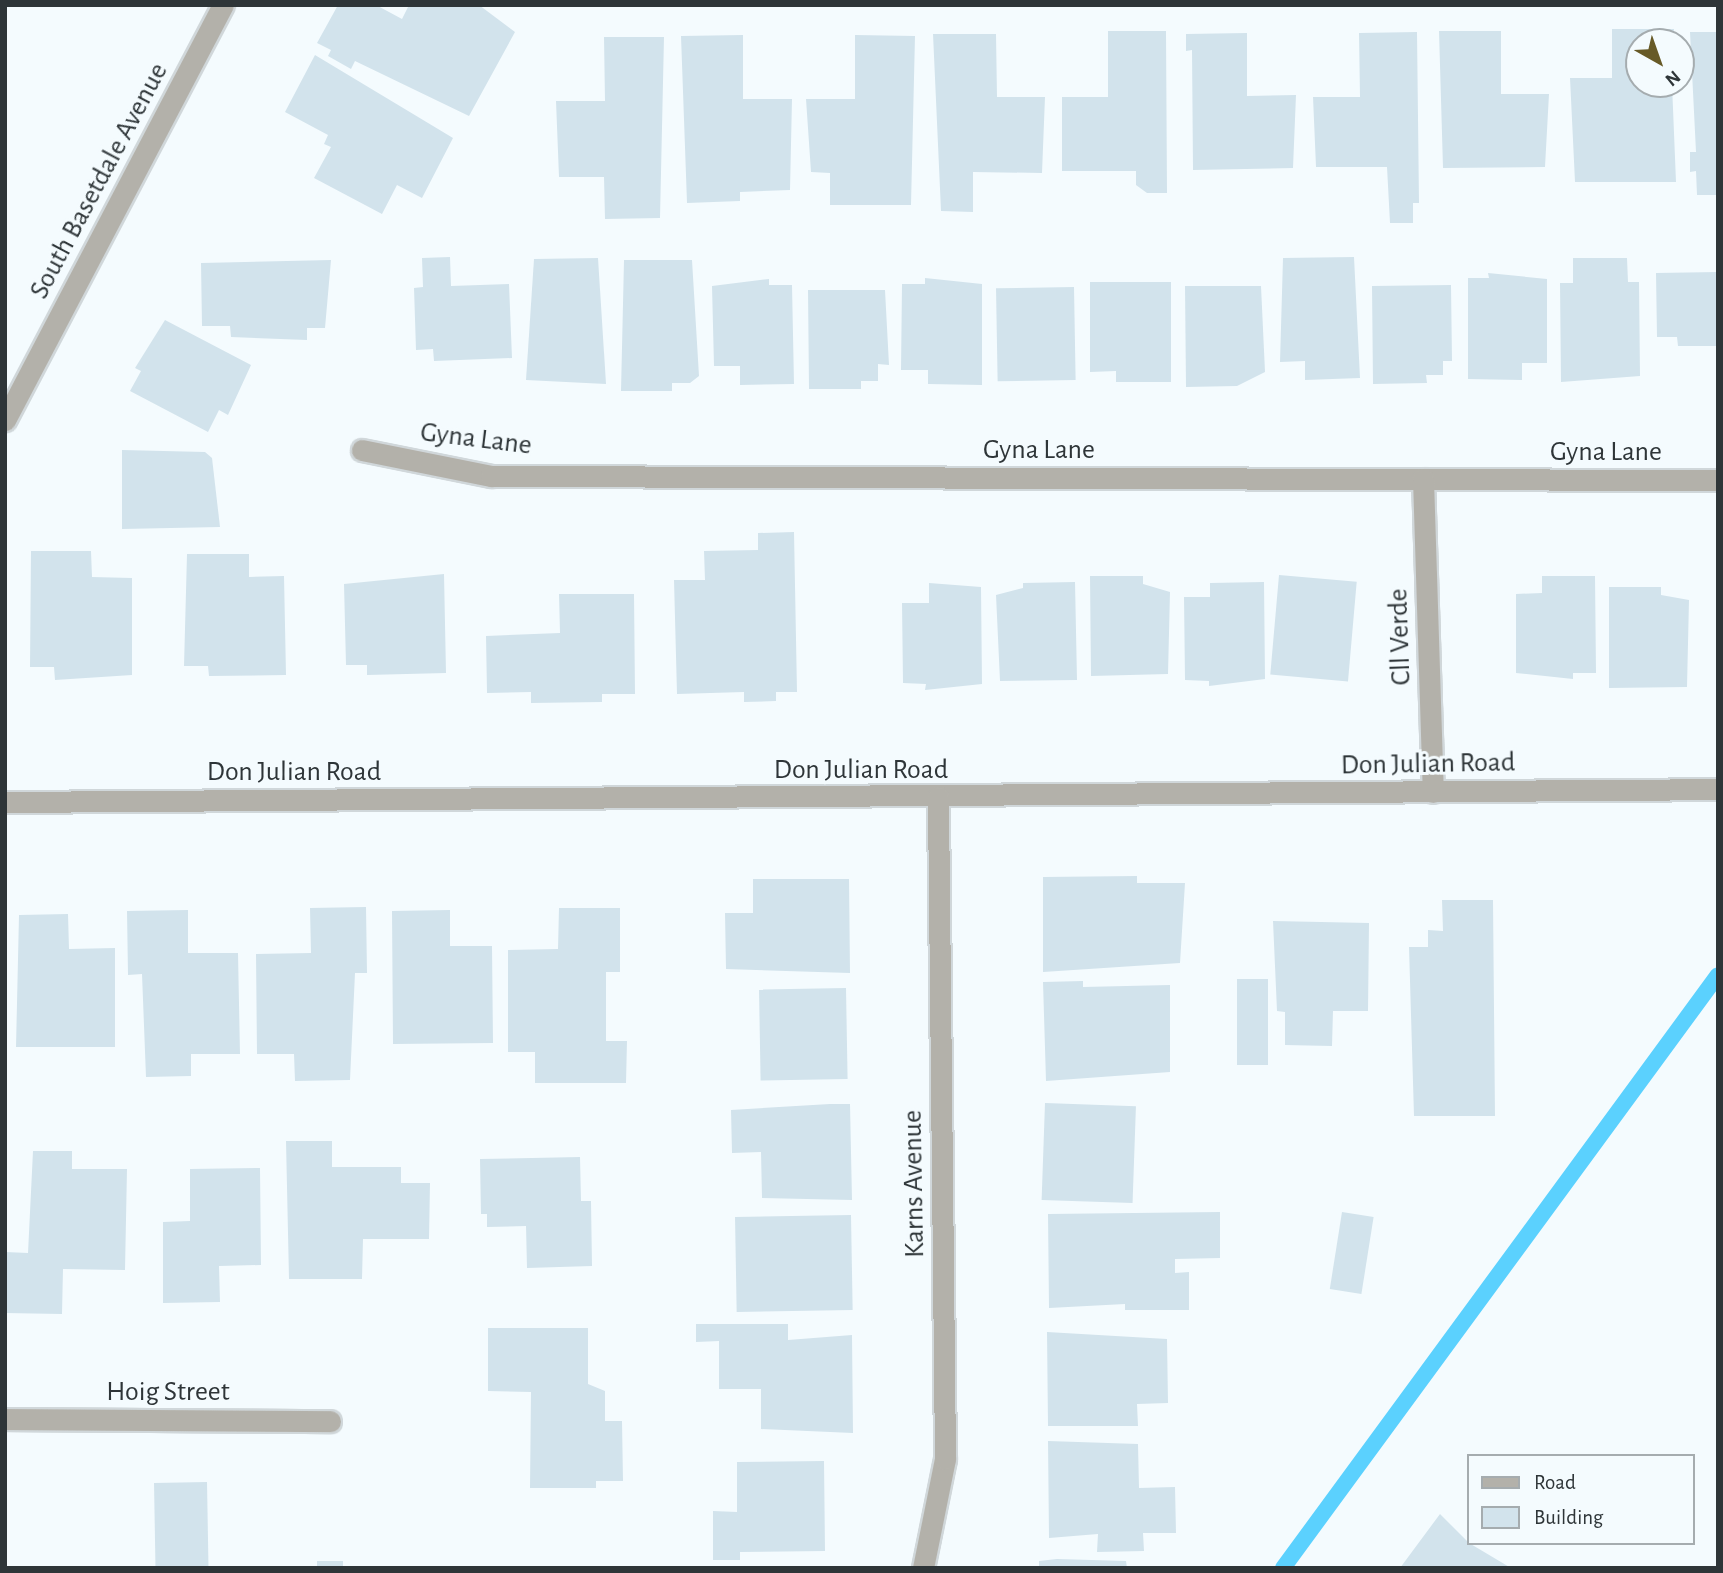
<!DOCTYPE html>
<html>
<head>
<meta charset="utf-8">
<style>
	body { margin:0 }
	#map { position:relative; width:1723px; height:1573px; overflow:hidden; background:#f4fbfe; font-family:"Alegreya Sans",sans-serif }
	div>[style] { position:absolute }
	.stream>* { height:16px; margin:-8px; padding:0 8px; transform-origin:8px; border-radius:8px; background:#5bd1fe }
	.building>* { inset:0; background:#d2e3ec; transform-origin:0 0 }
	.roads { filter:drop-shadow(2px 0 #d0d7da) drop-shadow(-2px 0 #d0d7da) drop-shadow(0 2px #d0d7da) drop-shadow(0 -2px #d0d7da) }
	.minor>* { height:21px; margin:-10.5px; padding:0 10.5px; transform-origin:10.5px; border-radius:10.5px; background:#b3b1aa }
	span { translate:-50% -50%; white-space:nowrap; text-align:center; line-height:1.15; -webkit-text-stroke:6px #f4fbfe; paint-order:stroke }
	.street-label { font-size:28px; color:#2e3538 }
	.frame { position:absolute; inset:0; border:7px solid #2e3538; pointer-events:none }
	.legend { position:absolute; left:1467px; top:1454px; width:228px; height:91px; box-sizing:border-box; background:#f4fbfe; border:2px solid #a5acaf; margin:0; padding:9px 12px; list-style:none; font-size:21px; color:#2e3538 }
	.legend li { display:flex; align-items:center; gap:14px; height:35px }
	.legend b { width:35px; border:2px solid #a5acaf }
	.north { position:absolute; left:1625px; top:28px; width:70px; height:70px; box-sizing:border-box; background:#f4fbfe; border:2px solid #a5acaf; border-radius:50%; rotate:140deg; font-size:19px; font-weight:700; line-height:28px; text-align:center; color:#2e3538 }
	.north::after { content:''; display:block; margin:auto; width:24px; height:32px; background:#675a27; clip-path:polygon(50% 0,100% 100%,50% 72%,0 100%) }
</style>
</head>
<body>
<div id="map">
	<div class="stream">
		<i style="left:1283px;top:1568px;width:735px;rotate:-53.74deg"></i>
	</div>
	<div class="building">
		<i style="clip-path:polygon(338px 5px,376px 5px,402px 19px,409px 5px,479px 5px,515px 32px,469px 116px,355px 61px,351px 69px,328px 56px,331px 50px,317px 43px)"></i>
		<i style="clip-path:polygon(1612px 29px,1674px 29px,1673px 42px,1639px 42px,1639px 84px,1672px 84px,1676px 182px,1575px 182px,1570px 78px,1612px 78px)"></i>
		<i style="clip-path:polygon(1108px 31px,1166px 31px,1167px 193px,1147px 193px,1136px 185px,1136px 171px,1062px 171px,1062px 97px,1108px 97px)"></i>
		<i style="clip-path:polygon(1439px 31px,1501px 31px,1501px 94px,1549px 94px,1545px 167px,1443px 168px)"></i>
		<i style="clip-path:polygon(1417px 32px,1419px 203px,1413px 203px,1413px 223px,1390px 223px,1387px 167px,1316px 167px,1313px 97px,1360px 97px,1359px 33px)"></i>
		<i style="clip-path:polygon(1690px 32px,1718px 32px,1718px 195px,1697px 195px,1696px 171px,1690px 172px,1690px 152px,1696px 152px)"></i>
		<i style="clip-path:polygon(1247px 33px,1247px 96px,1296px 95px,1293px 168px,1193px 170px,1192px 50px,1186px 51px,1186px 34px)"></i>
		<i style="clip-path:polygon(933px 34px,996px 34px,997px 97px,1045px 97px,1042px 173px,973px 172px,973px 212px,941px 211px)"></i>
		<i style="clip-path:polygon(743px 35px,743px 99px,792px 99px,790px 190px,740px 192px,740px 201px,687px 203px,681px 36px)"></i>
		<i style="clip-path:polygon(855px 35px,915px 36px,911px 205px,830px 205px,830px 173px,811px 172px,806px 99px,855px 99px)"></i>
		<i style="clip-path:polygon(604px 37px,664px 37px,660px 218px,605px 219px,604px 177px,559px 177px,556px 101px,605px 101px)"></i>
		<i style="clip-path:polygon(315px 55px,453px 138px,422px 198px,397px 185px,382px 214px,314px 178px,331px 147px,324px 144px,328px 135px,285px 112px)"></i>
		<i style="clip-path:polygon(450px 257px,451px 286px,509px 284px,512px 358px,434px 361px,433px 349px,416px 350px,414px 288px,423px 287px,422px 258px)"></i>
		<i style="clip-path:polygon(1354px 257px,1360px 378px,1305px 380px,1305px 361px,1280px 362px,1283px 258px)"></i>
		<i style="clip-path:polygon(598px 258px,606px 384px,526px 380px,534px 259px)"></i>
		<i style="clip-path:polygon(1573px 258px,1627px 258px,1628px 282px,1639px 282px,1640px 376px,1561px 382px,1560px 283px,1573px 283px)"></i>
		<i style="clip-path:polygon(331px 260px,325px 328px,307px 328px,307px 340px,231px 337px,230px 326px,202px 326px,201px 263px)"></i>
		<i style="clip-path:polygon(624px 260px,692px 260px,699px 376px,690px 383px,672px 383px,672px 391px,621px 391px)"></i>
		<i style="clip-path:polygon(1718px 272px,1718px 346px,1678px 346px,1677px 337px,1657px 337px,1656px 273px)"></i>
		<i style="clip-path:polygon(1488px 273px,1547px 279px,1547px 363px,1522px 363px,1522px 380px,1468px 379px,1468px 278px,1489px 278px)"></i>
		<i style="clip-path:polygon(925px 278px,982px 284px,982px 385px,928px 384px,928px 370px,901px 370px,902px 284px,925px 284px)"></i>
		<i style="clip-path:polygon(769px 279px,769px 285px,792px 285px,794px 384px,740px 385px,740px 366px,714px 366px,712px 286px)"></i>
		<i style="clip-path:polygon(1090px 282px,1171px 282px,1171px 382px,1116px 382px,1116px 371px,1090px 372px)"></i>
		<i style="clip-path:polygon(1451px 285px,1452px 361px,1443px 361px,1443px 375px,1426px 375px,1427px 383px,1373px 384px,1372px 286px)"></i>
		<i style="clip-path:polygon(1185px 286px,1261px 286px,1265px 372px,1237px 386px,1186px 387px)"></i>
		<i style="left:1074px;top:287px;width:93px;height:78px;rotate:89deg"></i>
		<i style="clip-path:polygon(808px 290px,885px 290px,889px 365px,878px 364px,878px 381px,861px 381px,861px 389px,809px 389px)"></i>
		<i style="clip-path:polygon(165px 320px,251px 365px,228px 415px,219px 410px,208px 432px,130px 391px,141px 371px,135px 368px)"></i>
		<i style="clip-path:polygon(122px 450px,205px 452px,212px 458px,220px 527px,122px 529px)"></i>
		<i style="clip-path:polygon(794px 532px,797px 692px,776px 692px,776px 701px,744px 702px,744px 692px,677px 694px,674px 580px,705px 580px,704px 551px,758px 550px,758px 533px)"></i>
		<i style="clip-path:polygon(31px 551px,91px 551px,92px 577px,132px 578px,132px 675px,55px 680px,54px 667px,30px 667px)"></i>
		<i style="clip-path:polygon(187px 554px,249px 554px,249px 577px,284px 576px,286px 675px,209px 676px,208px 666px,184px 666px)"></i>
		<i style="clip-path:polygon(444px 574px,446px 673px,367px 675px,367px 665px,346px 665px,344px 584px)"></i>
		<i style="left:1279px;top:575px;width:78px;height:100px;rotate:5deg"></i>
		<i style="clip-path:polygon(1090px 576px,1143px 576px,1143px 584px,1170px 592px,1168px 674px,1091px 676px)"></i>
		<i style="clip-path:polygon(1542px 576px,1595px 576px,1596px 673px,1573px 673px,1573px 679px,1516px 673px,1516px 594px,1542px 593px)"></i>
		<i style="clip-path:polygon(1075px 582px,1077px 680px,1000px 681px,996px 595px,1023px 588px,1023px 583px)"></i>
		<i style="clip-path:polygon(1264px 582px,1265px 679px,1209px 686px,1209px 681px,1185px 680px,1184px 597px,1210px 597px,1210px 583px)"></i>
		<i style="clip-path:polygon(929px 583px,981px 587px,982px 684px,925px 690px,926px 684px,903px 683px,902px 603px,929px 603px)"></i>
		<i style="clip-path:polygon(1609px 587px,1661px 587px,1661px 595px,1689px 600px,1687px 687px,1609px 688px)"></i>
		<i style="clip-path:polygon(559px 594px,634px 594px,635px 694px,602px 694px,602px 702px,531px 703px,531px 692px,487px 693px,486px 636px,560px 633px)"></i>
		<i style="clip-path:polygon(1137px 876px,1137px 883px,1185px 883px,1180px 963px,1043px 972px,1043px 877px)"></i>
		<i style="clip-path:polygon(753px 879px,849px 879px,850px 973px,726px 969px,725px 913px,753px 913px)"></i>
		<i style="clip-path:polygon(1442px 900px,1493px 900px,1495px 1116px,1414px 1116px,1409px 947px,1428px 947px,1428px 930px,1443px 931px)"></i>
		<i style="clip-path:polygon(366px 907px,367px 973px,355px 973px,350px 1080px,295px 1081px,294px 1054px,257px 1054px,256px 954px,311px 953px,310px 908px)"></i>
		<i style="clip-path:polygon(559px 908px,620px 908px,620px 972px,606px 972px,606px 1041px,627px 1041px,626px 1083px,535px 1083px,535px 1052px,508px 1052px,508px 950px,558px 949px)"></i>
		<i style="clip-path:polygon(188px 910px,188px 953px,238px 953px,240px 1054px,191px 1054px,191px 1076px,146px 1077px,142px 974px,128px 975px,127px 911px)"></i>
		<i style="clip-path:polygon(450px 910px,450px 946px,492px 946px,493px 1043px,393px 1044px,392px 911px)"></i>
		<i style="clip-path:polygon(68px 914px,69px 949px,115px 948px,115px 1047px,16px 1047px,19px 915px)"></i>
		<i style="clip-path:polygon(1273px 921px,1369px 923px,1368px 1011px,1333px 1011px,1332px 1046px,1285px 1045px,1285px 1012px,1277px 1011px)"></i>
		<i style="left:1237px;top:979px;width:31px;height:86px"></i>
		<i style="clip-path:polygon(1083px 981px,1083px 987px,1170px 985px,1170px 1072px,1046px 1081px,1043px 982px)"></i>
		<i style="left:846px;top:988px;width:91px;height:87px;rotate:89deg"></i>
		<i style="left:1045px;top:1103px;width:91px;height:97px;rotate:2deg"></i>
		<i style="clip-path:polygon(830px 1104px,850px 1104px,852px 1200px,762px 1198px,761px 1152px,732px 1153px,731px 1110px)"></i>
		<i style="clip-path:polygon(286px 1141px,332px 1141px,332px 1167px,401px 1167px,401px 1183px,430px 1183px,429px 1239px,363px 1239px,362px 1279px,289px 1279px)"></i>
		<i style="clip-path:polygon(33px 1151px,72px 1151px,72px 1169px,127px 1169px,125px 1270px,63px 1269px,62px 1314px,5px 1313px,5px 1252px,28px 1253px)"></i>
		<i style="clip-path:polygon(580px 1157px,581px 1201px,591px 1201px,592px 1266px,527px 1268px,526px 1226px,487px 1227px,487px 1214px,481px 1214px,480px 1159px)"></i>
		<i style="clip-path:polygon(260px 1168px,261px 1265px,219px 1266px,220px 1302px,163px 1303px,163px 1222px,190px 1221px,190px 1169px)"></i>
		<i style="clip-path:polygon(1220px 1212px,1220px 1258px,1175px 1259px,1175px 1273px,1189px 1272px,1189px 1310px,1125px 1310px,1125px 1304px,1049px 1308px,1048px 1214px)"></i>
		<i style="left:1342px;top:1212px;width:32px;height:78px;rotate:9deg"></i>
		<i style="left:851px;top:1215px;width:95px;height:116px;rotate:89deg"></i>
		<i style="clip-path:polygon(696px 1324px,788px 1324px,788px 1340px,852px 1335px,853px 1433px,761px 1429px,761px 1389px,719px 1389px,719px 1341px,696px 1342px)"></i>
		<i style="clip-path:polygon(488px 1328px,588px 1328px,588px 1384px,605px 1391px,605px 1421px,622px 1421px,623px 1481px,596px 1481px,596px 1488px,530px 1488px,531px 1392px,488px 1391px)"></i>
		<i style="clip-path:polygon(1047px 1332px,1167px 1339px,1168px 1403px,1137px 1404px,1138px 1426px,1048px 1426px)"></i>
		<i style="clip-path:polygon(1048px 1441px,1138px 1444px,1139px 1488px,1175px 1487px,1176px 1533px,1143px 1533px,1144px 1551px,1097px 1552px,1098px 1534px,1049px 1538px)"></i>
		<i style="clip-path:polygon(824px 1461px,825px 1551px,740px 1552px,740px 1560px,713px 1560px,713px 1511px,737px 1512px,737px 1462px)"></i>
		<i style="left:207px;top:1482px;width:86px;height:53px;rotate:89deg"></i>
		<i style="clip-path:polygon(1440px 1514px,1469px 1543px,1511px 1568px,1400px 1568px)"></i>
		<i style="clip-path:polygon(1057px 1559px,1126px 1561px,1127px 1568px,1039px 1568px,1039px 1561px)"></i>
		<i style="left:317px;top:1561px;width:26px;height:7px"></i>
	</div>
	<div class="roads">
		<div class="minor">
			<i style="left:5px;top:420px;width:469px;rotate:-62.3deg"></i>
			<i style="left:362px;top:450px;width:132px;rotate:11.4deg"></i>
			<i style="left:491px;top:476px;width:1227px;rotate:0.19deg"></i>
			<i style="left:1423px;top:479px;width:313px;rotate:88.2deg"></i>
			<i style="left:5px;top:802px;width:1713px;rotate:-0.43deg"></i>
			<i style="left:5px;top:1419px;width:325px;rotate:0.4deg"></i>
			<i style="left:923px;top:1568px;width:111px;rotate:-78.6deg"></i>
			<i style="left:945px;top:1459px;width:662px;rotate:-90.61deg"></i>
		</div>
	</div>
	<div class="street-label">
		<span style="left:99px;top:181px;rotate:-62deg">South Basetdale Avenue</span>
		<span style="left:476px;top:439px;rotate:7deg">Gyna Lane</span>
		<span style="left:1039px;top:450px">Gyna Lane</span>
		<span style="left:1606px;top:452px">Gyna Lane</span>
		<span style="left:1400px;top:637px;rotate:-92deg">Cll Verde</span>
		<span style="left:1428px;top:764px;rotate:-1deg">Don Julian Road</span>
		<span style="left:861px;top:770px">Don Julian Road</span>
		<span style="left:294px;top:772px">Don Julian Road</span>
		<span style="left:914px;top:1184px;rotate:-91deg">Karns Avenue</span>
		<span style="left:168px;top:1392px">Hoig Street</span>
	</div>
	<div class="frame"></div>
	<ul class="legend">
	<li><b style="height:9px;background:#b3b1aa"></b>Road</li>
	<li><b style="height:19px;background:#d2e3ec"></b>Building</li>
	</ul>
	<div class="north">N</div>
</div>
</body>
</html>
